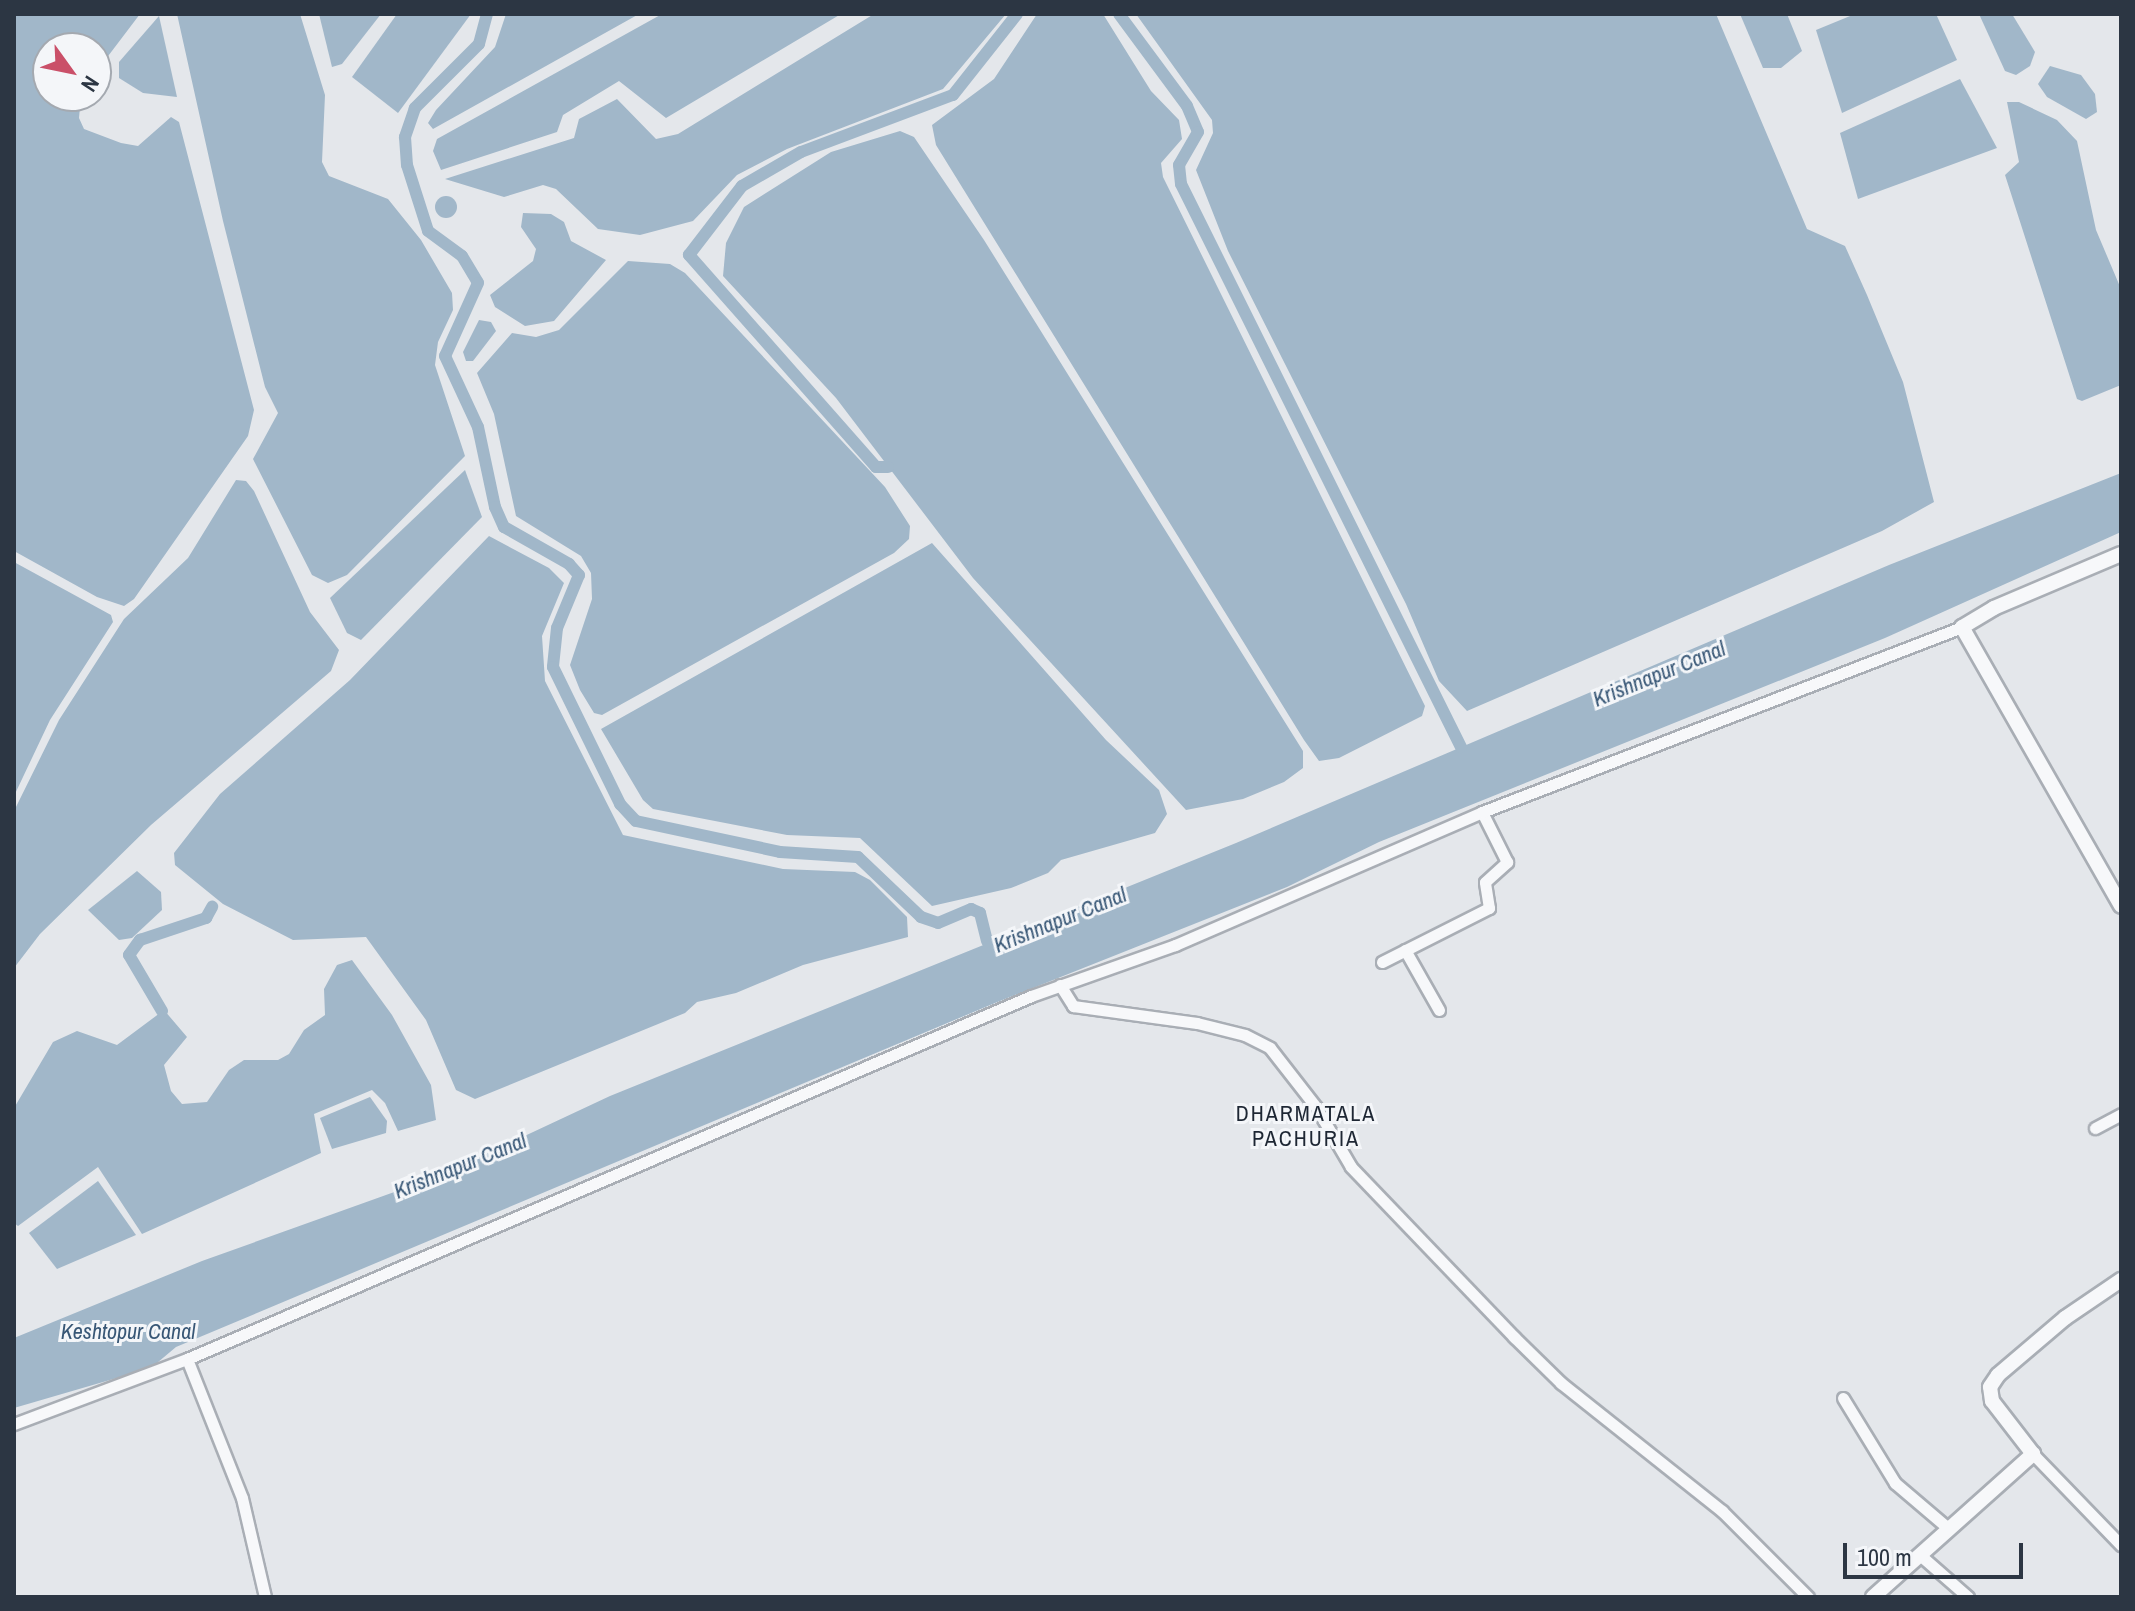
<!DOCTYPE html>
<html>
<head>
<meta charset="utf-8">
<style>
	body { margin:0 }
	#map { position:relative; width:2135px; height:1611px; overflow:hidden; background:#e4e7eb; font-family:"Archivo Narrow",sans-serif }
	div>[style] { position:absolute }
	.water>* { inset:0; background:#a1b7c9 }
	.round { border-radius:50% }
	.canal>* { height:12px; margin:-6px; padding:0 6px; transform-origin:6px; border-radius:6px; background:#a1b7c9 }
	.roads { filter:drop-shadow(2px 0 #a9aeb5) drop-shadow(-2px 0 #a9aeb5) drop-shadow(0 2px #a9aeb5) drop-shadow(0 -2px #a9aeb5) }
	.minor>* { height:11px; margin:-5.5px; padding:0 5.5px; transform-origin:5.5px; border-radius:5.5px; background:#f7f8fa }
	.tertiary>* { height:14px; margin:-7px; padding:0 7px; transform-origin:7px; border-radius:7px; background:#f7f8fa }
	span { translate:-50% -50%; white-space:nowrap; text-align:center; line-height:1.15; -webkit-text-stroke:6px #f4f6f9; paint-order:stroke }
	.water-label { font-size:22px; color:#385776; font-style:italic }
	.neighbourhood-label { font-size:22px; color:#1e2734; letter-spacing:2px }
	.frame { position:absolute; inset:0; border:16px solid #2c3643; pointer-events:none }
	.north { position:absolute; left:32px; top:32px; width:80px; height:80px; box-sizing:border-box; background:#f4f6f9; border:2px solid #a4a9b0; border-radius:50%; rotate:123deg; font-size:22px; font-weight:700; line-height:32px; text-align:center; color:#2c3643 }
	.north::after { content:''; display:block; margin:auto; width:28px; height:36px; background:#ca5069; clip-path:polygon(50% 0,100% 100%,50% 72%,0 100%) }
	.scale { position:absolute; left:1843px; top:1543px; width:180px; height:36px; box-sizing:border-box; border:4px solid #2c3643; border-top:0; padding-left:10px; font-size:24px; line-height:28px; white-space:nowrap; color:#2c3643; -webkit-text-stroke:6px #f4f6f9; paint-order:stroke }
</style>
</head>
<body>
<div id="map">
	<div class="water">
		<i style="clip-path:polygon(14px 14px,140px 14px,96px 72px,96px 48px,48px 48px,48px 96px,81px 96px,79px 118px,84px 129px,121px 143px,138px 146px,171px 117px,179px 122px,254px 410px,248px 436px,134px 599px,124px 606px,97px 597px,14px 551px)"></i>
		<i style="clip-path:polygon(177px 14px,300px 14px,325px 95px,322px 162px,329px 176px,388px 199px,421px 240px,452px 293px,453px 310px,438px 342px,435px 365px,465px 456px,347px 575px,328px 583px,312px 575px,253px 459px,278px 413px,265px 387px,223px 221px)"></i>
		<i style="clip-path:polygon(319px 14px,381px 14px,342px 64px,332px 67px)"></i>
		<i style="clip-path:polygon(397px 14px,471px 14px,398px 113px,352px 77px)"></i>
		<i style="clip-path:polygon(506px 14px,639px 14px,433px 129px,428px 123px,436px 110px,495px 47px)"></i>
		<i style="clip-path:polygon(662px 14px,841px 14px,666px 118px,619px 81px,563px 115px,557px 132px,441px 170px,433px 151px,437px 139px)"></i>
		<i style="clip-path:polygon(874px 14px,1006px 14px,943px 89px,787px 149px,737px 175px,693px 221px,640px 235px,598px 229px,556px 189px,543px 185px,504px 197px,445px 179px,574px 138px,579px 119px,617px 99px,656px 139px,678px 134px)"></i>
		<i style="clip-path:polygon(1037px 14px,1103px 14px,1151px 91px,1179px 120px,1182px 139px,1161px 163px,1163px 177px,1425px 706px,1422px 716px,1339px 758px,1319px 761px,1304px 740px,936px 145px,932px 125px,994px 79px)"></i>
		<i style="clip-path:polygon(1136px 14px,1716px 14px,1807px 229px,1845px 246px,1867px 295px,1903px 382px,1934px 502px,1882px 531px,1467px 711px,1439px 681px,1406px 604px,1228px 251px,1196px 170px,1213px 133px,1212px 120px)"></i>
		<i style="clip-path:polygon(1740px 14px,1787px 14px,1802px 51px,1781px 68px,1763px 68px)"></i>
		<i style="clip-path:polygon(1855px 14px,1936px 14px,1957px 60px,1842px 113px,1816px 30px)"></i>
		<i style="clip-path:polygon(1979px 14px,2012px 14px,2035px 52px,2030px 66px,2016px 75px,2005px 71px)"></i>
		<i style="clip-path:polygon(159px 16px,177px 97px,143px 93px,119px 78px,119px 62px)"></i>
		<i style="clip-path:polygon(2050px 66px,2081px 75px,2095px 94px,2097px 112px,2086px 119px,2047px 97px,2038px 84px)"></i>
		<i style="clip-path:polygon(1960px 79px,1997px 148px,1858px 199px,1840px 133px)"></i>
		<i style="clip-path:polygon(2007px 102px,2019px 102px,2057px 120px,2077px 141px,2096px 230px,2121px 289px,2121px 385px,2082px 401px,2077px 399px,2005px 175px,2019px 162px)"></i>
		<i style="clip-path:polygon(900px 131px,914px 137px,984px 240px,1303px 751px,1303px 768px,1284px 782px,1243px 799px,1186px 810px,973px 578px,836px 398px,723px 276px,726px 243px,744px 207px,831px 152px)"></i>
		<i class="round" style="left:435px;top:196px;width:22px;height:22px"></i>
		<i style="clip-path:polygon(523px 213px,551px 214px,564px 222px,571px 241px,606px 260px,554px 321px,525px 326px,495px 307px,490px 295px,533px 261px,536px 249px,521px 227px)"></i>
		<i style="clip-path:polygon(628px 261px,670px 264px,685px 273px,885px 487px,910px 526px,909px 539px,894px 553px,602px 715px,594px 713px,580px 690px,570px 665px,592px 599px,591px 573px,581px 556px,516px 516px,494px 414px,477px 373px,512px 333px,536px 337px,559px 330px)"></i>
		<i style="clip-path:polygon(479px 320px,491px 322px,496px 331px,473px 361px,466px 361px,463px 352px)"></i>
		<i style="clip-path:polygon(465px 470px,482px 517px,361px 640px,347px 633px,330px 598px)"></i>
		<i style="clip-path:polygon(2121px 473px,2121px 532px,1885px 638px,1379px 842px,1287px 887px,995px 1003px,176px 1347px,151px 1368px,14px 1408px,14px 1338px,202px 1261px,439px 1176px,610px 1096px,1236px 843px,1889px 565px)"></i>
		<i style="clip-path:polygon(236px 480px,246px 481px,254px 491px,310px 612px,339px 650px,331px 671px,151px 825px,40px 934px,14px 968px,14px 811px,59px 720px,124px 619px,188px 558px)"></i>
		<i style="clip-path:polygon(489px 536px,549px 568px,564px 583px,542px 636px,545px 681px,623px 835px,783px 869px,855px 872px,870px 880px,907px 917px,908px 937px,803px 965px,736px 993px,697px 1002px,685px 1013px,475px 1099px,456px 1090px,426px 1020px,366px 937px,293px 940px,223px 904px,175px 865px,174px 853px,220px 794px,350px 680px)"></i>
		<i style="clip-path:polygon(932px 543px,1106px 740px,1159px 790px,1167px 814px,1155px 833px,1061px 860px,1048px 873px,1011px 888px,932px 906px,860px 838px,787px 835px,653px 809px,643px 800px,601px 729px)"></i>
		<i style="clip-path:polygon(14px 562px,111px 615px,113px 622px,50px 720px,14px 796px)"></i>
		<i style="clip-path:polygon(137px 871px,161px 892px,162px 910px,132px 938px,119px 940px,88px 910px)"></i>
		<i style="clip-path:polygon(352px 960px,392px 1015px,431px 1085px,436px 1120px,398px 1131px,385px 1103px,372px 1090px,314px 1114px,321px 1153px,142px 1234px,98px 1167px,18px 1226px,14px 1223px,14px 1108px,53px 1042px,77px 1031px,117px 1045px,164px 1010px,187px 1037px,164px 1065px,171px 1091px,182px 1104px,207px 1102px,229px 1070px,244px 1060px,278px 1060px,289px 1054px,304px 1030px,325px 1015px,324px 989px,337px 965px)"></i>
		<i style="clip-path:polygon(370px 1097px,387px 1121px,386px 1133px,332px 1149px,320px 1118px)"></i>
		<i style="clip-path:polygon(98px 1181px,136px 1235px,57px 1269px,29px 1233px)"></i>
	</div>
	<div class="canal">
		<i style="left:487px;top:14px;width:31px;rotate:105deg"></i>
		<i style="left:479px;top:44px;width:91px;rotate:135deg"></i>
		<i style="left:415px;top:108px;width:31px;rotate:109deg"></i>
		<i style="left:405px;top:137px;width:28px;rotate:86deg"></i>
		<i style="left:407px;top:165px;width:69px;rotate:72.3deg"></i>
		<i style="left:428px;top:231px;width:42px;rotate:36.3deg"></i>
		<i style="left:462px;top:256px;width:31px;rotate:59deg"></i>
		<i style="left:478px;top:283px;width:80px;rotate:114.3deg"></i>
		<i style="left:445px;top:356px;width:78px;rotate:65.1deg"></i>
		<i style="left:478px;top:427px;width:82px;rotate:78deg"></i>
		<i style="left:495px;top:507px;width:22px;rotate:66deg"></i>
		<i style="left:504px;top:527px;width:75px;rotate:29.6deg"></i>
		<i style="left:569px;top:564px;width:15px;rotate:48deg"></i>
		<i style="left:579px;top:575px;width:57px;rotate:112.5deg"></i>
		<i style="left:557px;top:628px;width:39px;rotate:96deg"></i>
		<i style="left:553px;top:667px;width:153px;rotate:63.9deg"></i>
		<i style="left:620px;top:804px;width:23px;rotate:47deg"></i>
		<i style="left:636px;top:821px;width:147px;rotate:12.1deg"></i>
		<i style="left:780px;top:852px;width:78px;rotate:3.7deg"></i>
		<i style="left:858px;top:857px;width:87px;rotate:43.6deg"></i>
		<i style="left:921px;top:917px;width:18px;rotate:19deg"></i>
		<i style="left:938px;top:923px;width:36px;rotate:-23deg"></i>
		<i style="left:971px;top:909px;width:10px;rotate:24deg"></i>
		<i style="left:980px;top:913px;width:29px;rotate:76deg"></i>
		<i style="left:1119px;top:14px;width:114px;rotate:53.5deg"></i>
		<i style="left:1187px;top:106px;width:28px;rotate:67deg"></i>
		<i style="left:1198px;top:132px;width:38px;rotate:120deg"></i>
		<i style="left:1179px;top:165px;width:19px;rotate:84deg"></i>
		<i style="left:1181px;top:184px;width:629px;rotate:63.56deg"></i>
		<i style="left:888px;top:467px;width:12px;rotate:180deg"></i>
		<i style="left:876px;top:467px;width:283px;rotate:-131.4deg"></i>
		<i style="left:689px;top:255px;width:87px;rotate:-52.5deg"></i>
		<i style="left:742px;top:186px;width:68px;rotate:-30deg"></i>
		<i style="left:801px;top:152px;width:162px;rotate:-20.6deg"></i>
		<i style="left:953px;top:95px;width:103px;rotate:-51.7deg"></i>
		<i style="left:162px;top:1011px;width:65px;rotate:-120.5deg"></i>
		<i style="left:129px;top:955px;width:19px;rotate:-54deg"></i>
		<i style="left:140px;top:940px;width:70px;rotate:-18.4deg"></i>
		<i style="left:206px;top:918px;width:13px;rotate:-61deg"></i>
	</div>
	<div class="roads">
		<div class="minor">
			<i style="left:1405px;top:950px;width:69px;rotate:60.5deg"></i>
			<i style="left:1382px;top:962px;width:120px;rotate:-26.8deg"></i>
			<i style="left:1489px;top:908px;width:26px;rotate:-99deg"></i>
			<i style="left:1485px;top:882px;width:30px;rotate:-42deg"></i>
			<i style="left:1507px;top:862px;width:56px;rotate:-116.6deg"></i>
			<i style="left:1060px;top:985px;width:25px;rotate:58deg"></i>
			<i style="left:1073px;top:1006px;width:125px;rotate:7.8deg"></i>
			<i style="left:1197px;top:1023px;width:49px;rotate:14deg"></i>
			<i style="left:1245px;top:1035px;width:28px;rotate:27deg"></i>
			<i style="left:1270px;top:1048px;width:75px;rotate:52.1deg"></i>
			<i style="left:1316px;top:1107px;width:69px;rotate:59.7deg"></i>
			<i style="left:1351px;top:1167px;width:236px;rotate:46.2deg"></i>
			<i style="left:1514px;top:1337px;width:66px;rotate:44.4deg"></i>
			<i style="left:1561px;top:1383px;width:206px;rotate:38.5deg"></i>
			<i style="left:1722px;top:1511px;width:122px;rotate:45deg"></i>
			<i style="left:2095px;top:1128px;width:30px;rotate:-28deg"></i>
			<i style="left:187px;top:1359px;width:149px;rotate:68.4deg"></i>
			<i style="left:242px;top:1498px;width:102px;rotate:76.9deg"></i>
			<i style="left:1843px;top:1398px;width:100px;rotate:58.5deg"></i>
			<i style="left:1895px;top:1483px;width:71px;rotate:40.4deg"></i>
			<i style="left:14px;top:1424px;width:185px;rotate:-20.6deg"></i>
			<i style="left:187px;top:1359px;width:919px;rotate:-23.27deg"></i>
			<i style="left:1031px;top:996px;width:153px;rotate:-19.5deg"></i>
			<i style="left:1175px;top:945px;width:335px;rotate:-23.4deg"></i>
			<i style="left:1482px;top:812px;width:514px;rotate:-21.08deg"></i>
			<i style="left:2033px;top:1454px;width:127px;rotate:46deg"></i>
			<i style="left:1920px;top:1555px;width:64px;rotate:41.2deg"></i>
		</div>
		<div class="tertiary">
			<i style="left:2121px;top:554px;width:138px;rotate:157deg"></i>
			<i style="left:1994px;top:608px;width:37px;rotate:149deg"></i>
			<i style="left:1962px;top:627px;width:321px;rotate:60.3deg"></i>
			<i style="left:1873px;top:1597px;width:215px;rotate:-41.8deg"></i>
			<i style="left:2033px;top:1454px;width:67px;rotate:-127.7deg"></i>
			<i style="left:1992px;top:1401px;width:14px;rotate:-98deg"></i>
			<i style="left:1990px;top:1387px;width:14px;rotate:-56deg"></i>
			<i style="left:1998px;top:1375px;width:88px;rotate:-40.4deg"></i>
			<i style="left:2065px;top:1318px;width:68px;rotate:-34.2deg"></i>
		</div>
	</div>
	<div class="water-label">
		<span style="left:1659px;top:674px;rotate:-22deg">Krishnapur Canal</span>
		<span style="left:1060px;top:920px;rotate:-22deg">Krishnapur Canal</span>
		<span style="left:460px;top:1166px;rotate:-22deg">Krishnapur Canal</span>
		<span style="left:128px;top:1332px">Keshtopur Canal</span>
	</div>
	<div class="neighbourhood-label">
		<span style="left:1306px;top:1126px">DHARMATALA<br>PACHURIA</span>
	</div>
	<div class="frame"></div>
	<div class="north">N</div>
	<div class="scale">100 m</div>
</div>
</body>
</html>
